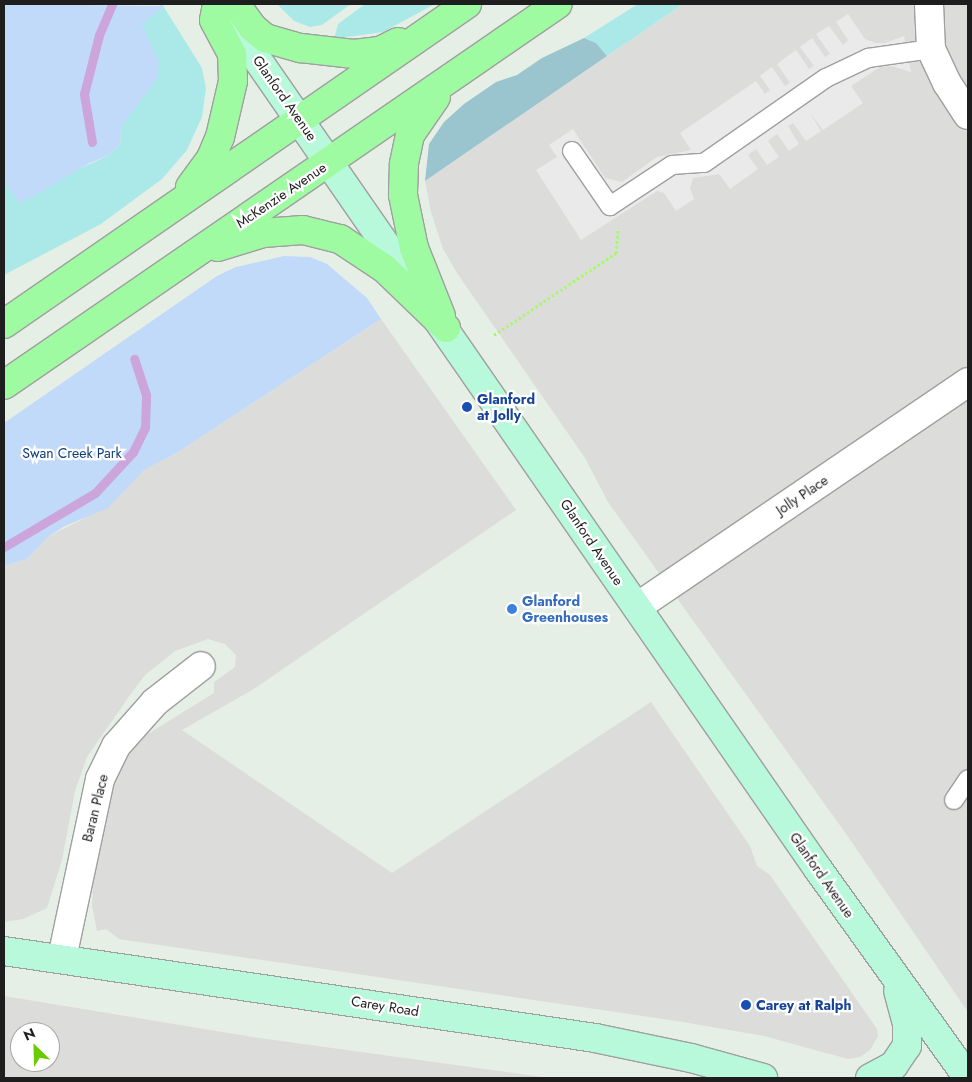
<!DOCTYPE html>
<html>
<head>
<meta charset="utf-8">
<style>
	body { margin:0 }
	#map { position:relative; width:972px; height:1082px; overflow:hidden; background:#e5efe6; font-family:Jost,sans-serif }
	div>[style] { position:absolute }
	.residential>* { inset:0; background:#dcdcdb }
	.grass>* { inset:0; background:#abe9e8 }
	.forest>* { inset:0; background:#9ac4ce }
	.park>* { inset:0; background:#c2daf9 }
	.parking>* { inset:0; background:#eaeaea }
	.stream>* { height:9px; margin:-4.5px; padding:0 4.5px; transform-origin:4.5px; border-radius:4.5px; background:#cca5dd }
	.path>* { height:3px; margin-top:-1.5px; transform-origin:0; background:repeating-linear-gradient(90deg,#a7f96c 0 2.5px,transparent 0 5px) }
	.roads { filter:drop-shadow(1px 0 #9f9f9f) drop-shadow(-1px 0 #9f9f9f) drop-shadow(0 1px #9f9f9f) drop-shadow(0 -1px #9f9f9f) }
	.lane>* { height:18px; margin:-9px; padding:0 9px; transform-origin:9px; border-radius:9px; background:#fff }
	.street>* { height:28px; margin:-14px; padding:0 14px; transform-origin:14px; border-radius:14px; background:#fff }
	.secondary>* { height:28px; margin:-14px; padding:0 14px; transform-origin:14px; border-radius:14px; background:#b9f9db }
	.primary>* { height:28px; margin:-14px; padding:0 14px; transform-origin:14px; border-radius:14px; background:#9efba2 }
	.dots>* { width:14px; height:14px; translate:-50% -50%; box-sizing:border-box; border:2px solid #fff; border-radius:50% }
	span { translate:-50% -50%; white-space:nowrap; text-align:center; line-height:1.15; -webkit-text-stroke:4.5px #fff; paint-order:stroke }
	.street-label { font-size:14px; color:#1e1e1e }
	.transit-label { font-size:14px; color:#164399; font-weight:700 }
	.left { translate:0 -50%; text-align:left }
	.park-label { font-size:14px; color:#0c3d7d }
	.shop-label { font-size:14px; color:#366cbe; font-weight:700 }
	.frame { position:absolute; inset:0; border:5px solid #1e1e1e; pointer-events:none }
	.north { position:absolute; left:10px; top:1022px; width:50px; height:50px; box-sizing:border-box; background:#fff; border:1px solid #a5a5a5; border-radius:50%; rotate:336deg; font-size:14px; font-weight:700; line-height:20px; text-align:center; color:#1e1e1e }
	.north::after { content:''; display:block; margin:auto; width:18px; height:22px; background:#6acb01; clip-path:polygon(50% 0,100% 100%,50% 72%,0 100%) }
</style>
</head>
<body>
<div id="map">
	<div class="residential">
		<i style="clip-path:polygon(683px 4px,968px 4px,968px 1012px,849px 838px,608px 502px,585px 458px,457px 273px,443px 249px,431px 212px,425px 181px)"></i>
		<i style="clip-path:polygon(381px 319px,516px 510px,252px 690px,182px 730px,392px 873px,651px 702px,750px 846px,757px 866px,770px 875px,877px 1029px,878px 1036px,870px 1050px,860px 1057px,848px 1059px,764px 1036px,677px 1021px,119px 939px,106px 929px,97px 931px,92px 906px,93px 882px,102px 817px,114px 777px,123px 758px,143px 737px,214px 693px,214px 682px,235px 667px,236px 655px,225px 644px,208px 639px,175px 651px,145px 675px,130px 695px,87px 757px,75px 791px,62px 860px,47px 908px,23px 919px,4px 922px,4px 566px,27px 559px,49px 536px,85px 518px,144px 470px,175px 454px)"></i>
		<i style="clip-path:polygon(evenodd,4px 996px,253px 1037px,550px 1078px,4px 1078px,4px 996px,20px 1032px,50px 1032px,50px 1062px,20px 1062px,20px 1032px)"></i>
	</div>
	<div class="grass">
		<i style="clip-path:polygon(4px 4px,58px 158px,71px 173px,109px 155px,120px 145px,122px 125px,136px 105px,138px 18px,162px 4px,202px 68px,206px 88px,202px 117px,187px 150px,162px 179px,101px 224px,4px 275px)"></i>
		<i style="clip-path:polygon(277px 4px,351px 4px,322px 25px,310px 27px,294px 21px)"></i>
		<i style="clip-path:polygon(365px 4px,435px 4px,383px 32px,334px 39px,338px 24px)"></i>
		<i style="clip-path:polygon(638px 4px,683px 4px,607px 56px,596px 43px,584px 38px)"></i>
	</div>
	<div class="forest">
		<i style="clip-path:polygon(584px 38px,596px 43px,607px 56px,425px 181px,429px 144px,444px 122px,464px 104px,496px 82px,517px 75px,542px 58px)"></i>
	</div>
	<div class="park">
		<i style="clip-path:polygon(4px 4px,164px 6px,142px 25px,159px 63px,157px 79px,122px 125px,120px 145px,109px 155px,90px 163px,20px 204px,4px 180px)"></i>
		<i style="clip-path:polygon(284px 256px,310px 257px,327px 264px,367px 298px,381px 319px,175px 454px,144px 470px,108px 508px,65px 526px,49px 536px,27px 559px,4px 566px,4px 423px,217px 276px,236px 267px)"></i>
	</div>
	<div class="parking">
		<i style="clip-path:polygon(848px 14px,865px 39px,875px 43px,885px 43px,904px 36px,911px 72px,892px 66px,880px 67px,851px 86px,863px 103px,823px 130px,810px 113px,821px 131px,806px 141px,793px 123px,788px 126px,799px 144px,789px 151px,777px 134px,768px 141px,779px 157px,767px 165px,756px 149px,748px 155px,758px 169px,730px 189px,719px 174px,693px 178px,690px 188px,694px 199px,676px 211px,664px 193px,657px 191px,581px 240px,536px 170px,557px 157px,549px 145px,573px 129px,605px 178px,622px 182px,657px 157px,691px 150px,680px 133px,756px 81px,765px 94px,770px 90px,760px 76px,772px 67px,785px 86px,790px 83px,777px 64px,796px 50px,809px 69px,814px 66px,800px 47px,812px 38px,825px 57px,830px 54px,816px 34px,829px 26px,843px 45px,848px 40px,836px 22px)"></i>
	</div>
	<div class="stream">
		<i style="left:92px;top:142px;width:49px;rotate:-99.5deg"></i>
		<i style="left:84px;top:94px;width:61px;rotate:-75.7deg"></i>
		<i style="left:99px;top:35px;width:34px;rotate:-67deg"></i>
		<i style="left:4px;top:547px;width:106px;rotate:-30.7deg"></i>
		<i style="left:95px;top:493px;width:56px;rotate:-47.2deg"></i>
		<i style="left:133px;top:452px;width:28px;rotate:-64deg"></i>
		<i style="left:145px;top:427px;width:32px;rotate:-88deg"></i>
		<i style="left:146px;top:395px;width:38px;rotate:-108deg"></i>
	</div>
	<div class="path">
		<i style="left:494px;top:335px;width:147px;rotate:-33.9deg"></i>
		<i style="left:616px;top:253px;width:25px;rotate:-85deg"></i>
	</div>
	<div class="roads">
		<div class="lane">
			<i style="left:572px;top:151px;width:67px;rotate:55.4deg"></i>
			<i style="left:610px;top:206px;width:74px;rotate:-33.5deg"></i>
			<i style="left:672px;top:165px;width:32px;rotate:-4deg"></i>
			<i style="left:704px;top:163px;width:149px;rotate:-34.9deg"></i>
			<i style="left:826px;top:78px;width:47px;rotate:-25.5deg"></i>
			<i style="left:868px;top:58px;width:64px;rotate:-8.1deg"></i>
			<i style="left:954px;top:800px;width:25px;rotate:-56deg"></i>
		</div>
		<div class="street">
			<i style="left:929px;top:4px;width:45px;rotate:87.5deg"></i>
			<i style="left:931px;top:49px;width:38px;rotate:65deg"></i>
			<i style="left:947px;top:83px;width:38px;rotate:57deg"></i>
			<i style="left:637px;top:607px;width:400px;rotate:-34.2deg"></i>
			<i style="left:62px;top:958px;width:183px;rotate:-78deg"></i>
			<i style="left:100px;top:779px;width:37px;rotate:-64deg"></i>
			<i style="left:116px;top:746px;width:59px;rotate:-48.4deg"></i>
			<i style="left:155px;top:702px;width:58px;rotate:-38deg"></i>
		</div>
		<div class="secondary">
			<i style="left:219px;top:4px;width:1052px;rotate:55.3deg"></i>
			<i style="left:818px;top:869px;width:257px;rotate:54.3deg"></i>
			<i style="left:4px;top:951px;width:597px;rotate:8.37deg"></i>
			<i style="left:595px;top:1038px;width:98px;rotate:11.8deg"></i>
			<i style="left:691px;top:1058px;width:75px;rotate:15.5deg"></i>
			<i style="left:870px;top:1078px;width:27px;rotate:-28deg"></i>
			<i style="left:894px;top:1065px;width:23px;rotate:-56deg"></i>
			<i style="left:907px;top:1046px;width:22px;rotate:-90deg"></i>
			<i style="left:907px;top:1024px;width:34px;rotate:-105deg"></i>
		</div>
		<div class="primary">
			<i style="left:229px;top:4px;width:8px;rotate:14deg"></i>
			<i style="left:237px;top:6px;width:26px;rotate:54deg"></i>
			<i style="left:252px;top:27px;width:17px;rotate:40deg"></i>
			<i style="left:265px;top:38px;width:37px;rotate:16deg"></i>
			<i style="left:301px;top:48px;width:53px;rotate:6.5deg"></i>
			<i style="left:354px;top:54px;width:26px;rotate:-7deg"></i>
			<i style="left:380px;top:51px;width:20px;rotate:-27deg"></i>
			<i style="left:436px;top:97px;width:46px;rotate:124.4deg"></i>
			<i style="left:410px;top:135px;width:30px;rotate:102deg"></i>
			<i style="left:404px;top:164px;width:31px;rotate:92deg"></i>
			<i style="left:403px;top:195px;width:54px;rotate:78.3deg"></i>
			<i style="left:414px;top:248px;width:73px;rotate:68.3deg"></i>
			<i style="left:190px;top:187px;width:36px;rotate:-54deg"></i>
			<i style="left:211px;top:158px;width:23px;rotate:-67deg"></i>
			<i style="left:220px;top:137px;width:57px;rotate:-76.9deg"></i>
			<i style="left:233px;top:81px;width:27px;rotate:-92deg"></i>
			<i style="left:232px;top:54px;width:38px;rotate:-118deg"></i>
			<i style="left:214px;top:20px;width:16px;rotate:-79deg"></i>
			<i style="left:218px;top:247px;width:47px;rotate:-17.3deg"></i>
			<i style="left:263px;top:233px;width:40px;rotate:-4.3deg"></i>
			<i style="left:303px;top:230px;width:38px;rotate:14deg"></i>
			<i style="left:340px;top:239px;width:54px;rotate:33.7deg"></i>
			<i style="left:385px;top:269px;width:85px;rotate:44deg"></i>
			<i style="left:4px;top:324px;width:563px;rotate:-34.65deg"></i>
			<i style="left:4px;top:385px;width:672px;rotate:-34.52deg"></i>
		</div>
	</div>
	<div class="dots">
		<i style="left:467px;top:407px;background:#1a4fb4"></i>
		<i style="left:512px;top:609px;background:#3f7fe0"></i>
		<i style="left:746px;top:1005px;background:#1a4fb4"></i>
	</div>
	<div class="street-label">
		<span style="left:285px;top:98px;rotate:55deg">Glanford Avenue</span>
		<span style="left:281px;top:195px;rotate:-34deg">McKenzie Avenue</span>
		<span style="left:802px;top:495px;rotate:-34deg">Jolly Place</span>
		<span style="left:592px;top:542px;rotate:56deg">Glanford Avenue</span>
		<span style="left:95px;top:808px;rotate:-76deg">Baran Place</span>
		<span style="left:822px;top:875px;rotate:55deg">Glanford Avenue</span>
		<span style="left:385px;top:1006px;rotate:9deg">Carey Road</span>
	</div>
	<div class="transit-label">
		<span class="left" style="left:477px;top:407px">Glanford<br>at Jolly</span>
		<span class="left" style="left:756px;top:1005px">Carey at Ralph</span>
	</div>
	<div class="park-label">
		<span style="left:72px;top:453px">Swan Creek Park</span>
	</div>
	<div class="shop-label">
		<span class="left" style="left:522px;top:609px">Glanford<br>Greenhouses</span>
	</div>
	<div class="frame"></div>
	<div class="north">N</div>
</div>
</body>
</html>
